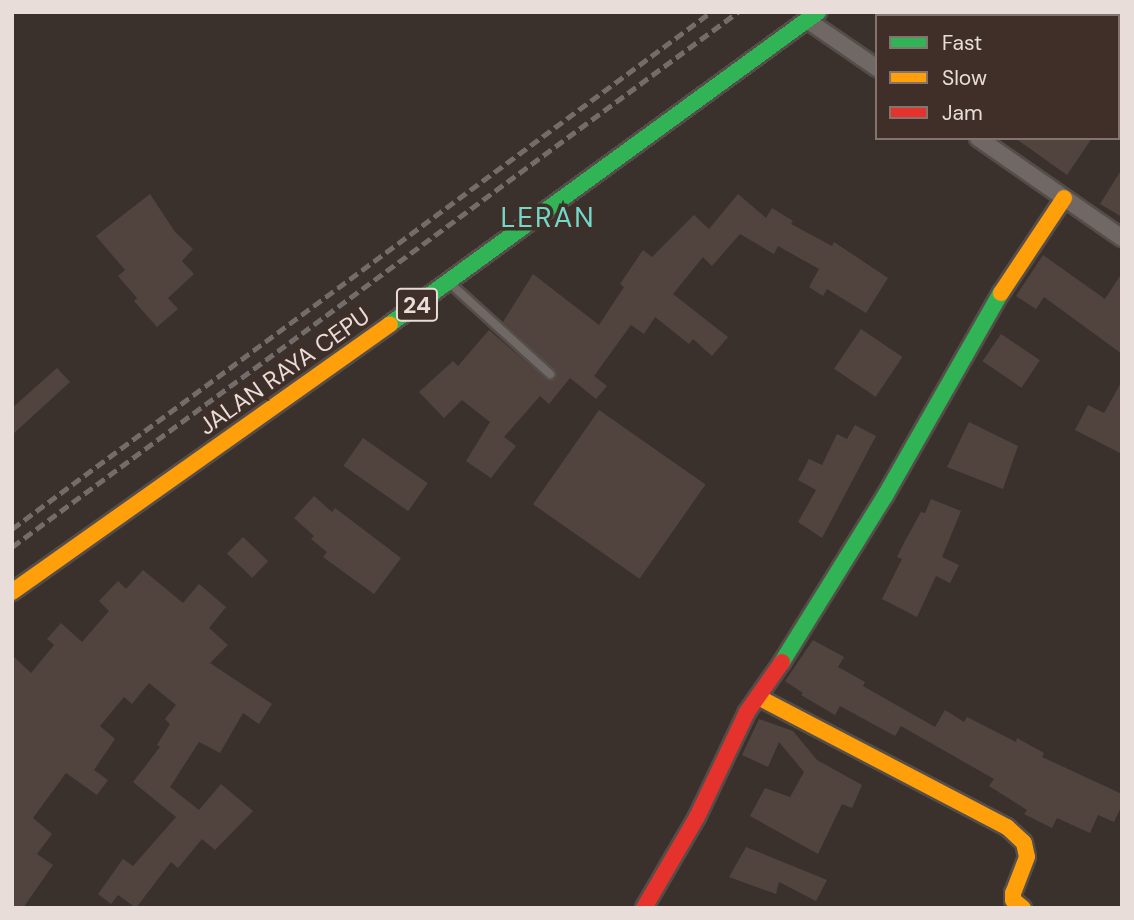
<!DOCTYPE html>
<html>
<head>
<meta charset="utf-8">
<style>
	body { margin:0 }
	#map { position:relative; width:1134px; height:920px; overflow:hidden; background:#3a312d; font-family:"DM Sans",sans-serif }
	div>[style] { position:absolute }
	.building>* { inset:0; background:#51443e; transform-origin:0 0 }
	.roads { filter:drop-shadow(2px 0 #554d49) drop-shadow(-2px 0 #554d49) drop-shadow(0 2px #554d49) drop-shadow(0 -2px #554d49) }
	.lane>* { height:8px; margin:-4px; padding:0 4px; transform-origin:4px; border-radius:4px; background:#6f6864 }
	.street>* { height:16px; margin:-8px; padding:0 8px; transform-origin:8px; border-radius:8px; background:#6f6864 }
	.fast>* { height:16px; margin:-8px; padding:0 8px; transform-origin:8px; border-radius:8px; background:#30b455 }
	.slow>* { height:16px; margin:-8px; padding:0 8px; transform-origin:8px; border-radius:8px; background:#ff9f0a }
	.jam>* { height:16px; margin:-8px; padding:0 8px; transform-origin:8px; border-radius:8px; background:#e5322d }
	.rail>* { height:5px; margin-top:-2.5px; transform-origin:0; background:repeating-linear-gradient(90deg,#746c69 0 10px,transparent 0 15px) }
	span { translate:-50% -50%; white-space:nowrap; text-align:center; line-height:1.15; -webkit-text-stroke:7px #3f2f28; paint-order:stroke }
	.shield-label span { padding:2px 5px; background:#3f2f28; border:2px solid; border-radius:5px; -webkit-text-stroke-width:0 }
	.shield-label { font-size:23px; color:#e8ddd8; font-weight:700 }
	.street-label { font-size:24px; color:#e8ddd8 }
	.quarter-label { font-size:28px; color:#71d9cb; letter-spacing:2px }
	.frame { position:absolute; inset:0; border:14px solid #e8ddd8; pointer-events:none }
	.legend { position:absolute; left:875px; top:14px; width:245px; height:126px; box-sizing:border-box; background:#3f2f28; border:2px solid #83756e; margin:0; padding:9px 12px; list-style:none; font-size:21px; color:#e8ddd8 }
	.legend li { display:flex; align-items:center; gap:14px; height:35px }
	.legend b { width:35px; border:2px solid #83756e }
</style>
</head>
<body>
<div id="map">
	<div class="building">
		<i style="clip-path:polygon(1015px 138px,1092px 138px,1067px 175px)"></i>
		<i style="clip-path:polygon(1122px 169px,1122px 217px,1100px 204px)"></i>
		<i style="clip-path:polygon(150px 194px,175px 232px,193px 249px,182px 261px,194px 274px,168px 298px,178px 309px,157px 327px,134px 301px,137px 298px,118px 276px,125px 270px,96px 236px)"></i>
		<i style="clip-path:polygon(738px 194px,766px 218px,772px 208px,793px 221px,791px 224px,832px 246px,834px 242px,888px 278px,866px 313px,827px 289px,823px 296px,809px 287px,819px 269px,778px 246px,774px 254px,740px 234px,712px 266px,703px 257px,673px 294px,728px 337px,712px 356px,693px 339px,689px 344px,655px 317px,644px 334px,631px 325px,594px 376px,607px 386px,596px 399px,570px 378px,549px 404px,540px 396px,504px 437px,516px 446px,491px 478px,466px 461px,490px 422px,462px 400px,444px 418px,419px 392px,453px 361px,458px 366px,489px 330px,546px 379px,554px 379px,554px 369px,503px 322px,533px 274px,599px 325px,624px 287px,620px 284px,643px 250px,652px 257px,694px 215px,709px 229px)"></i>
		<i style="clip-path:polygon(1043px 255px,1105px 299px,1122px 273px,1122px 354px,1044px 297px,1036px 309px,1016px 296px)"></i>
		<i style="left:861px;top:329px;width:50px;height:48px;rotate:34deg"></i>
		<i style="left:1001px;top:334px;width:47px;height:33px;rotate:34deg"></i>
		<i style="clip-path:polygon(57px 368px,70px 382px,12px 435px,12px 408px)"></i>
		<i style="clip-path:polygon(1122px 381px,1122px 454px,1075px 430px,1088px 405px,1104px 413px)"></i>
		<i style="left:599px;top:410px;width:130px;height:115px;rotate:35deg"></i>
		<i style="clip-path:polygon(969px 422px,1018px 446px,1003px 489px,947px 467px)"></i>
		<i style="clip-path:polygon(855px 425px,876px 436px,822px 538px,798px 522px,816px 490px,798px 480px,809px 459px,822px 465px,837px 434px,847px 439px)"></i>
		<i style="left:363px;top:438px;width:79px;height:34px;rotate:35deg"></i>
		<i style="clip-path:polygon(314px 496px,332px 512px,335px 508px,401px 558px,374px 594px,323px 557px,327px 552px,311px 539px,314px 536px,294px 518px)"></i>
		<i style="clip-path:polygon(931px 499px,961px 511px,942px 557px,959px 565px,950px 583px,936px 576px,917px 617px,882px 599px,902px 559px,897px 557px,906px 539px,921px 512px,925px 513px)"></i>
		<i style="left:243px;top:537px;width:35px;height:23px;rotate:44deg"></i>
		<i style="clip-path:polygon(143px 570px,183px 603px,199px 584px,226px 607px,209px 628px,228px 645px,210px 663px,272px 704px,259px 724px,243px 713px,220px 753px,199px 742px,170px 787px,199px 810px,221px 784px,253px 811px,215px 850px,202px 839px,178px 868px,171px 862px,136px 908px,118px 895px,111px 904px,98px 894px,123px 859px,133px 866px,176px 817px,133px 782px,160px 747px,157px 745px,170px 724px,165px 719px,176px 705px,149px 683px,132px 704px,124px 697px,100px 726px,115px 739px,94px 770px,108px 780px,97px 795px,66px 773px,33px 818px,52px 834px,37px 854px,53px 865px,23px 908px,12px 908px,12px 655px,31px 673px,54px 645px,47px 639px,61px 623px,82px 642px,109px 611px,99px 601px,118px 581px,126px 589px)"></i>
		<i style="clip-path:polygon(813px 640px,844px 657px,838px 667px,865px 682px,863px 686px,935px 727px,945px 710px,964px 722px,967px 717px,1016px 742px,1017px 738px,1044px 753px,1042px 757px,1122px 794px,1122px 805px,1114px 822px,1098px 815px,1090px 833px,1057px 818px,1052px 828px,1024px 814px,1027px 810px,989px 786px,994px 779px,901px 726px,895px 736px,840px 706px,835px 715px,801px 695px,803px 693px,785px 681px)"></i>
		<i style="clip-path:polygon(759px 719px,793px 731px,817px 760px,862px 785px,852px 808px,842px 804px,818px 854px,750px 816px,765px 788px,790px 797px,804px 772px,779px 742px,768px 767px,742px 755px)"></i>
		<i style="clip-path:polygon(746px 847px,827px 880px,816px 901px,779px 882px,776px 894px,729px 877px)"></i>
	</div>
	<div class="roads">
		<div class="lane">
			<i style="left:454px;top:287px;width:130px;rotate:42.2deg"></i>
		</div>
		<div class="street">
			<i style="left:807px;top:20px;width:85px;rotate:34.4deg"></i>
			<i style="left:978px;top:138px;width:175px;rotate:34.8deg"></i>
		</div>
		<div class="fast">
			<i style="left:390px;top:324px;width:530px;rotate:-36.09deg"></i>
			<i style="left:782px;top:662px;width:195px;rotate:-58.2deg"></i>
			<i style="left:885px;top:496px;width:234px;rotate:-60.3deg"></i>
		</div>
		<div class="slow">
			<i style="left:1001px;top:293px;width:114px;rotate:-56.4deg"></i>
			<i style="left:12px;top:592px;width:463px;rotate:-35.3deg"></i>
			<i style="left:758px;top:697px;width:281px;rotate:27.6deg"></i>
			<i style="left:1007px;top:827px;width:23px;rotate:43deg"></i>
			<i style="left:1024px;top:843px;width:14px;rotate:78deg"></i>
			<i style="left:1027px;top:857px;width:39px;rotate:111deg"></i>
			<i style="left:1013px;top:893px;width:7px;rotate:90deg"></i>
			<i style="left:1013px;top:900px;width:13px;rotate:39deg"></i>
		</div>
		<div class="jam">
			<i style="left:644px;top:908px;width:105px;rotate:-59.8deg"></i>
			<i style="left:697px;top:817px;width:116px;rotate:-64.5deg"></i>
			<i style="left:747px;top:712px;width:61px;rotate:-55deg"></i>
		</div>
	</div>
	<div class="rail">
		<i style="left:12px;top:529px;width:869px;rotate:-36.49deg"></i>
		<i style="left:12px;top:547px;width:902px;rotate:-36.39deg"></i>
	</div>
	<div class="shield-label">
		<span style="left:417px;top:305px">24</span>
	</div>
	<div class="street-label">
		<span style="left:284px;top:371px;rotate:-35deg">JALAN RAYA CEPU</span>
	</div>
	<div class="quarter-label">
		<span style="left:548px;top:218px">LERAN</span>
	</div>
	<div class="frame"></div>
	<ul class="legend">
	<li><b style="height:9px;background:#30b455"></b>Fast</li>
	<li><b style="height:9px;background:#ff9f0a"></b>Slow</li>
	<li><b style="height:9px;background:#e5322d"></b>Jam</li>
	</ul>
</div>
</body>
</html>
